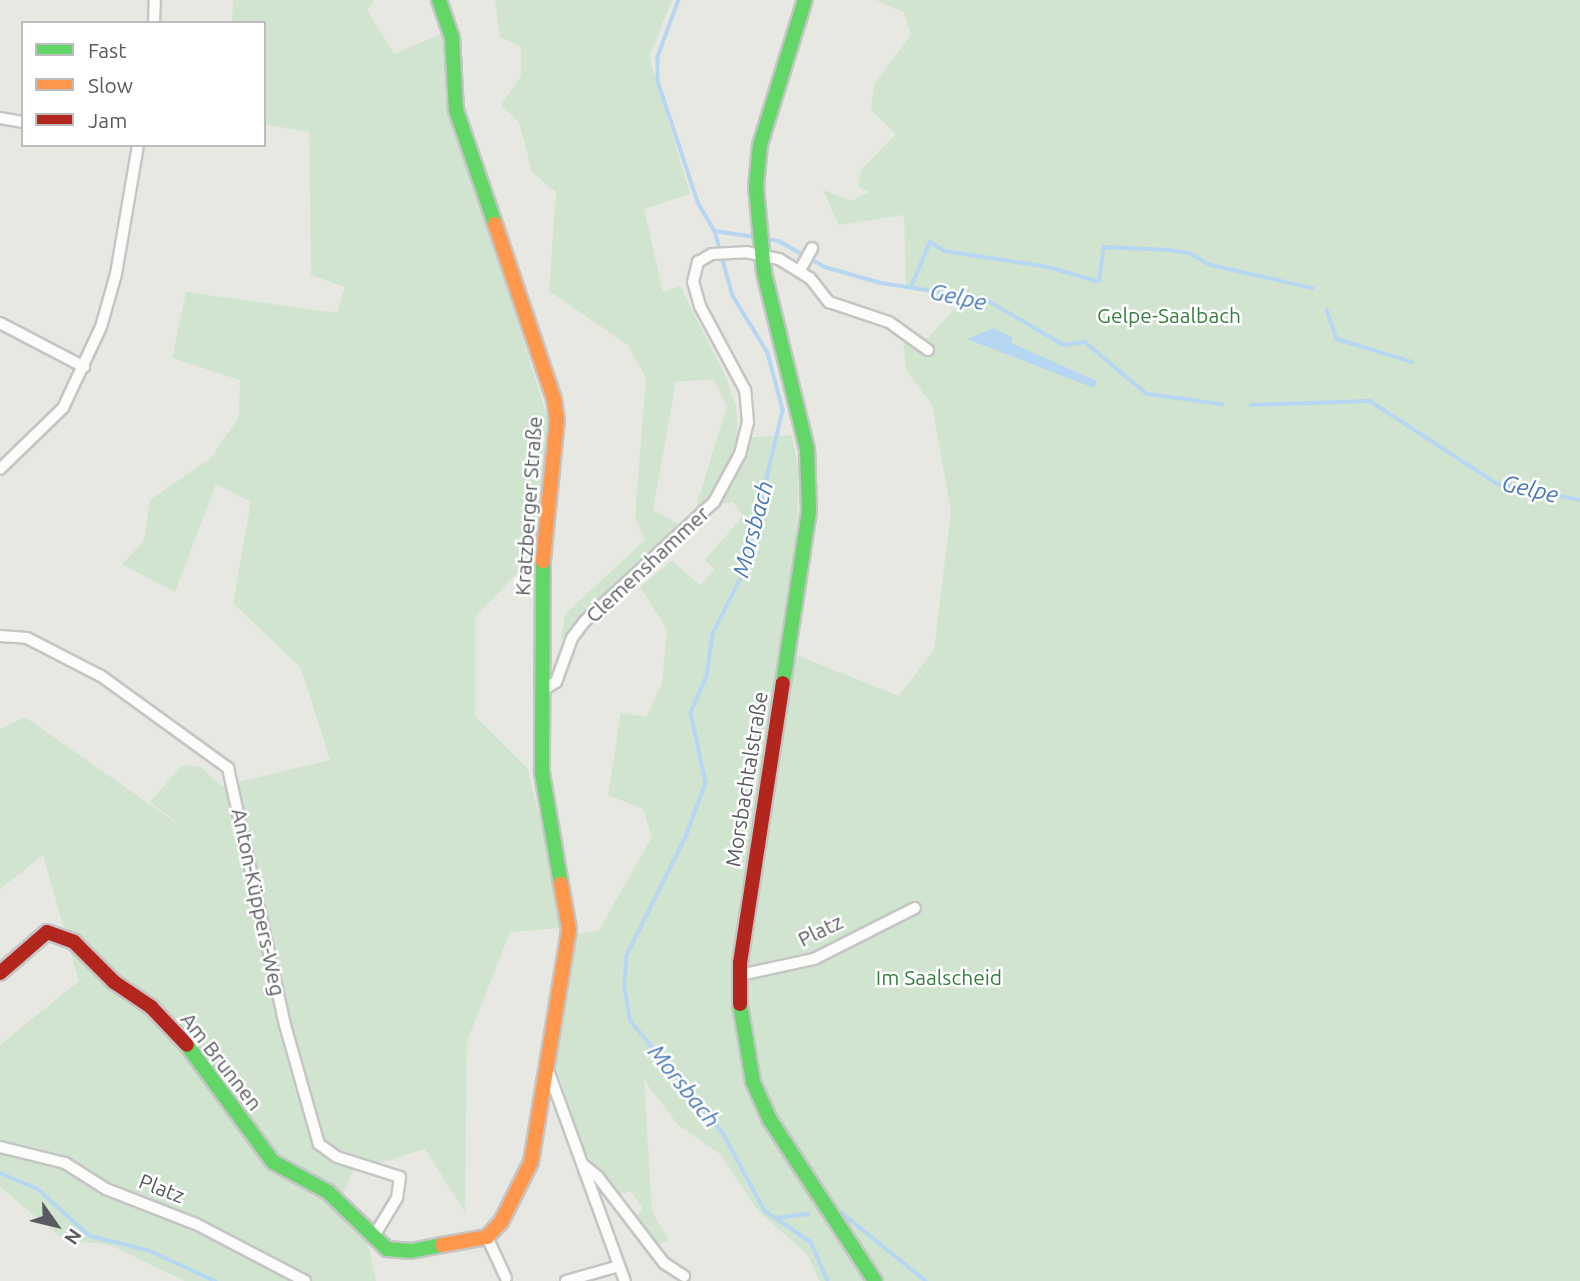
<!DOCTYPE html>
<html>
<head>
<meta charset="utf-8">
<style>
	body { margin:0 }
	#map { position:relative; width:1580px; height:1281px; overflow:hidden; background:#e8e8e3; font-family:Ubuntu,sans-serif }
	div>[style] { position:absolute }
	.green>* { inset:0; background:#d0e4cf }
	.water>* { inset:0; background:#b7d6f2 }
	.stream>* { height:3.5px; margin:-1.75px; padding:0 1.75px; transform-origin:1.75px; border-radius:1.75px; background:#b7d6f2 }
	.roads { filter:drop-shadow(2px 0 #c5c5c5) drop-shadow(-2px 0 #c5c5c5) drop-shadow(0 2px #c5c5c5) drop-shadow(0 -2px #c5c5c5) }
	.street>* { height:10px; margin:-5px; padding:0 5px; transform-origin:5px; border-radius:5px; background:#fcfcfb }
	.fast>* { height:14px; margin:-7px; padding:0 7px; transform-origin:7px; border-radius:7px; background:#63d668 }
	.slow>* { height:14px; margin:-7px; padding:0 7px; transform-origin:7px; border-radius:7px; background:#ff974d }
	.jam>* { height:14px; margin:-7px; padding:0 7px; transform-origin:7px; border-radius:7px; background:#b3261e }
	span { translate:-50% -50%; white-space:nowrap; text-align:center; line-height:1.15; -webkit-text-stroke:5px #fff; paint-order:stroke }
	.park-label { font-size:21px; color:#397e41 }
	.street-label { font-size:21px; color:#595b60 }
	.water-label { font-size:23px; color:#4878b8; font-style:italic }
	.legend { position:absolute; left:21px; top:21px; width:245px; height:126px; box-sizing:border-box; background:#fff; border:2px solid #bdbdbf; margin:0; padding:9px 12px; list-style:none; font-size:21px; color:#595b60 }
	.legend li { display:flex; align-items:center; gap:14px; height:35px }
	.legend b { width:35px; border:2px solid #bdbdbf }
	.north { position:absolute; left:21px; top:1190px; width:70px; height:70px; -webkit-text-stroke:5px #fff; paint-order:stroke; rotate:124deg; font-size:19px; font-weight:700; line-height:28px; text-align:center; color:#595b60 }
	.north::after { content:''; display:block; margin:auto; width:24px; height:32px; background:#595b60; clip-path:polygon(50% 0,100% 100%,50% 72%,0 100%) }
</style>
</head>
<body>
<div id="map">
	<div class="green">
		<i style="clip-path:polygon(233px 0,374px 0,367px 10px,394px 54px,441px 34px,447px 58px,448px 100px,548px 420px,536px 554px,475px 617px,475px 716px,527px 768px,558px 889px,560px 928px,510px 932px,467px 1041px,465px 1212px,425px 1149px,353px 1171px,336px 1210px,366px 1235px,376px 1281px,185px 1281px,110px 1245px,64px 1240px,0 1187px,0 1045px,79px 981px,43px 855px,0 889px,0 729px,25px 717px,195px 836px,150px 802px,182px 765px,201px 767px,221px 786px,330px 760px,301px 668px,233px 603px,251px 502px,216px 484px,175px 592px,122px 564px,144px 541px,150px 500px,211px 458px,239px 417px,240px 380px,172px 358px,186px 292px,337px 313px,345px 287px,311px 275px,309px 132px,264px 124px,264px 23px,232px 23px)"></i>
		<i style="clip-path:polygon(495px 0,672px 0,649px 56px,690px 194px,644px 209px,663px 292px,680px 286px,727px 380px,736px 407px,738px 438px,792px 435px,799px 473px,796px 545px,779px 648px,899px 696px,934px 650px,951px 511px,932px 405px,906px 370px,903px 339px,928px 338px,961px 302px,939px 291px,906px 286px,904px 215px,839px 225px,823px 190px,851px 201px,869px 192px,858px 186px,861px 170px,896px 134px,871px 110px,874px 85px,911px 35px,904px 12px,876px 0,1580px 0,1580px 1281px,820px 1281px,807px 1254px,759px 1212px,720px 1154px,678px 1125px,644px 1080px,652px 1212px,669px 1240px,655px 1246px,636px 1217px,643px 1208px,631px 1191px,618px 1195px,585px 1152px,555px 1064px,560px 1022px,576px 934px,599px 930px,652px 837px,643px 809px,608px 795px,621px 713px,646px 717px,662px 684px,667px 629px,640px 587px,672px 561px,700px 585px,715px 570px,705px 560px,743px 516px,733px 502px,696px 507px,727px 406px,714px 380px,676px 381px,653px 510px,681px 526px,606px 592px,561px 640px,565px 614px,645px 540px,635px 517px,646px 378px,628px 345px,549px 291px,556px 192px,532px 172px,519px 122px,501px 105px,521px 76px,521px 47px,500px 37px)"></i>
	</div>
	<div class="water">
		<i style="clip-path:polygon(994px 328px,1013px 338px,1011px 343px,1097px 381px,1094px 388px,967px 339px)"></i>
	</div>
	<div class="stream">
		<i style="left:679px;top:0;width:61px;rotate:110.2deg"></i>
		<i style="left:658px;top:57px;width:24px;rotate:90deg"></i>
		<i style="left:658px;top:81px;width:127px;rotate:71.7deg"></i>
		<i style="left:698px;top:202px;width:34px;rotate:60deg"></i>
		<i style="left:715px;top:231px;width:67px;rotate:74.5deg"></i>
		<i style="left:733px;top:296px;width:67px;rotate:58.4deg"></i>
		<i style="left:768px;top:353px;width:59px;rotate:75.3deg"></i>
		<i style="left:783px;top:410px;width:163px;rotate:103.1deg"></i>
		<i style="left:746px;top:569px;width:73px;rotate:116.9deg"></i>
		<i style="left:713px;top:634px;width:42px;rotate:98.1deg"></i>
		<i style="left:707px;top:676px;width:40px;rotate:113.4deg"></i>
		<i style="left:691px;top:713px;width:72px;rotate:77.9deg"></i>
		<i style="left:706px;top:783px;width:58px;rotate:110.3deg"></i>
		<i style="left:686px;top:837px;width:133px;rotate:116.4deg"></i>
		<i style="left:627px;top:956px;width:31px;rotate:94deg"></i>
		<i style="left:625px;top:987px;width:33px;rotate:81deg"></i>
		<i style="left:630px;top:1020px;width:146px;rotate:50.5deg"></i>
		<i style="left:723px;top:1133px;width:89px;rotate:61.7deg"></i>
		<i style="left:765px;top:1211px;width:55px;rotate:34deg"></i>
		<i style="left:811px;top:1242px;width:43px;rotate:66.4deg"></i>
		<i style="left:715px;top:231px;width:40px;rotate:8.5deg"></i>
		<i style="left:766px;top:239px;width:13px;rotate:9deg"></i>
		<i style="left:779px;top:241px;width:53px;rotate:29.5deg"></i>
		<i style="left:825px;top:267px;width:58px;rotate:15.9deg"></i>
		<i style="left:881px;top:283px;width:105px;rotate:8.7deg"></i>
		<i style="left:985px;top:299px;width:91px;rotate:30.2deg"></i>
		<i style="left:1064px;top:345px;width:21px;rotate:-8deg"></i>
		<i style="left:1085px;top:342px;width:81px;rotate:40deg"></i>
		<i style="left:1147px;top:394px;width:76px;rotate:7.6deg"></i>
		<i style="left:911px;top:287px;width:49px;rotate:-67.1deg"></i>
		<i style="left:930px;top:242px;width:17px;rotate:31deg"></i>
		<i style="left:945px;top:251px;width:104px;rotate:8.8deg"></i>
		<i style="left:1048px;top:267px;width:50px;rotate:16.3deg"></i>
		<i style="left:1096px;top:281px;width:3px"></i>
		<i style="left:1099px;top:281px;width:34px;rotate:-82deg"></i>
		<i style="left:1104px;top:247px;width:64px;rotate:2.7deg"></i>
		<i style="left:1168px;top:250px;width:21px;rotate:8deg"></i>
		<i style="left:1189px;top:253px;width:25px;rotate:29deg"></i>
		<i style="left:1211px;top:265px;width:104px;rotate:12.8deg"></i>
		<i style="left:1327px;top:310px;width:31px;rotate:71deg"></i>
		<i style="left:1337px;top:339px;width:78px;rotate:17deg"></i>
		<i style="left:1251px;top:405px;width:119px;rotate:-1.9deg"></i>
		<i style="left:1370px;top:401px;width:153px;rotate:33deg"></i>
		<i style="left:1498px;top:484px;width:84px;rotate:11deg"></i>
		<i style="left:0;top:1173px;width:41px;rotate:22.8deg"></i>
		<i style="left:38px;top:1189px;width:70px;rotate:42.1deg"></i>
		<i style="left:90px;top:1236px;width:60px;rotate:13.6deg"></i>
		<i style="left:148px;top:1250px;width:74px;rotate:24.8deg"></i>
		<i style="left:842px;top:1213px;width:108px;rotate:39deg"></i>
		<i style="left:776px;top:1218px;width:32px;rotate:-7deg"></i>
	</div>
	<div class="roads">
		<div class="street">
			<i style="left:154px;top:23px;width:23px;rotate:-88deg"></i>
			<i style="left:0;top:118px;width:23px;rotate:10deg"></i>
			<i style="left:800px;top:270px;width:25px;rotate:-61deg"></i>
			<i style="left:0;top:323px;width:95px;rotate:27.6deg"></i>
			<i style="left:0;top:469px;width:88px;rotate:-44.1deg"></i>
			<i style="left:63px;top:408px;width:89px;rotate:-64.9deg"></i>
			<i style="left:101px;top:327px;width:55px;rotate:-74.2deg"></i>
			<i style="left:116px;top:274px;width:131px;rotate:-80.3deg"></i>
			<i style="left:0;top:636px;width:27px;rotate:4deg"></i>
			<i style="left:27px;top:638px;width:83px;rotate:27.2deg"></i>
			<i style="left:101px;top:676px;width:157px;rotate:35.9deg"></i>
			<i style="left:228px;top:768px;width:263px;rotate:77.5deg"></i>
			<i style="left:285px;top:1025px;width:124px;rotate:74.1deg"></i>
			<i style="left:319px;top:1144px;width:22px;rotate:36deg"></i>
			<i style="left:337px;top:1157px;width:66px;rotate:17.6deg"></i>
			<i style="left:400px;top:1177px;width:21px;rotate:98deg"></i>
			<i style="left:397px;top:1198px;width:44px;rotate:121.2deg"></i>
			<i style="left:543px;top:690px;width:15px;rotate:-32deg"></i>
			<i style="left:556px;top:682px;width:47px;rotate:-70deg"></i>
			<i style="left:572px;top:638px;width:21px;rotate:-53deg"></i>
			<i style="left:585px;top:621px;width:176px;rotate:-42.7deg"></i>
			<i style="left:714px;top:502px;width:55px;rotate:-61.6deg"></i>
			<i style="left:740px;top:454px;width:33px;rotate:-76deg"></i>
			<i style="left:748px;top:422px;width:32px;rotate:-95deg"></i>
			<i style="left:745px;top:390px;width:95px;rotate:-118.2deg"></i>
			<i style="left:700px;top:306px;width:25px;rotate:-106deg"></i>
			<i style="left:693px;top:282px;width:21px;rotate:-76deg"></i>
			<i style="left:698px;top:262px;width:16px;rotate:-30deg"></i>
			<i style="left:712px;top:254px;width:34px;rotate:-3deg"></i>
			<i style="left:746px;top:252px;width:34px;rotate:12deg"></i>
			<i style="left:779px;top:259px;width:36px;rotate:32deg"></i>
			<i style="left:810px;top:278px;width:31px;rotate:52deg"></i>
			<i style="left:829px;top:302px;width:63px;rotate:18.4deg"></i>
			<i style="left:889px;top:322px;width:48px;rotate:35.7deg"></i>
			<i style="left:740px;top:975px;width:76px;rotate:-12.2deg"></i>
			<i style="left:814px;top:959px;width:113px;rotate:-26.8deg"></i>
			<i style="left:548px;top:1070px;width:225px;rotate:70deg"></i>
			<i style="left:0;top:1147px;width:67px;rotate:13.8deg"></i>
			<i style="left:65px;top:1163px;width:49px;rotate:32.4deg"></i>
			<i style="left:106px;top:1189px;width:97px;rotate:21.3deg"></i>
			<i style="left:196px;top:1224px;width:123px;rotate:27.6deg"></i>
			<i style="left:585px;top:1166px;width:17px;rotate:40deg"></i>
			<i style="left:598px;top:1177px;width:108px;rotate:52.5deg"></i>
			<i style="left:664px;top:1263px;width:24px;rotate:33deg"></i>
			<i style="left:487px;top:1237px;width:45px;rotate:65.1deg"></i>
			<i style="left:566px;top:1281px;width:55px;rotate:-15.8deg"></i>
		</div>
		<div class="fast">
			<i style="left:439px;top:0;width:39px;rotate:71deg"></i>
			<i style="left:452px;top:37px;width:73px;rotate:86.9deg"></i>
			<i style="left:456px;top:110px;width:120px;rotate:71.1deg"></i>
			<i style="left:543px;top:561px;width:212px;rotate:90.3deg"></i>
			<i style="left:542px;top:773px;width:113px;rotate:80.3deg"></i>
			<i style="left:783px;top:683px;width:174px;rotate:-81.4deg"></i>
			<i style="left:809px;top:511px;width:62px;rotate:-91.8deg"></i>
			<i style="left:807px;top:449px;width:181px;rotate:-103.7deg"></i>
			<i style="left:764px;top:273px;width:86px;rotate:-95.3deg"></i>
			<i style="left:756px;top:187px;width:42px;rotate:-84.6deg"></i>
			<i style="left:760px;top:145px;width:152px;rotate:-72.8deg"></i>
			<i style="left:740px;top:1004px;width:79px;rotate:80.5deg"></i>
			<i style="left:753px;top:1082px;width:42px;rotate:65.9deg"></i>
			<i style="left:770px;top:1120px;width:192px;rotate:56.9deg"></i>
			<i style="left:187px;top:1045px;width:145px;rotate:53.7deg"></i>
			<i style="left:273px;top:1162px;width:63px;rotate:28.6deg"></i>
			<i style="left:328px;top:1192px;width:82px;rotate:44deg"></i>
			<i style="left:387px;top:1249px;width:24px;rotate:5deg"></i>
			<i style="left:411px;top:1251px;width:32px;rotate:-11deg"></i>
		</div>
		<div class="slow">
			<i style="left:495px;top:224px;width:185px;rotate:71.4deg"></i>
			<i style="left:554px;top:399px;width:21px;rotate:82deg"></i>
			<i style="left:557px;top:420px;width:142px;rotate:95.7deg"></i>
			<i style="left:442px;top:1245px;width:46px;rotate:-10.1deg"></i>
			<i style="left:487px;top:1237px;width:21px;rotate:-47deg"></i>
			<i style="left:501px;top:1222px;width:67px;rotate:-63.4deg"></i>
			<i style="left:531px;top:1162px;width:236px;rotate:-80.7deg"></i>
			<i style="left:569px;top:929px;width:46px;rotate:-100.1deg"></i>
		</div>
		<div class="jam">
			<i style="left:0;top:973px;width:62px;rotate:-41.1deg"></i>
			<i style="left:47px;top:932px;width:29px;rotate:20deg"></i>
			<i style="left:74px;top:942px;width:57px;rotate:45deg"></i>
			<i style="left:114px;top:982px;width:45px;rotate:34deg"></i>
			<i style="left:151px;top:1007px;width:52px;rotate:46.5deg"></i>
			<i style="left:740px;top:1004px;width:41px;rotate:-90deg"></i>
			<i style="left:740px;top:963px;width:283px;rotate:-81.3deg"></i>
		</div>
	</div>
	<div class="park-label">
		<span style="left:1169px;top:315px">Gelpe-Saalbach</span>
		<span style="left:939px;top:977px">Im Saalscheid</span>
	</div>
	<div class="street-label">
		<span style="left:528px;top:506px;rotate:-86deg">Kratzberger Straße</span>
		<span style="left:647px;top:564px;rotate:-43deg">Clemenshammer</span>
		<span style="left:746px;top:779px;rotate:-81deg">Morsbachtalstraße</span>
		<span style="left:259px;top:902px;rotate:78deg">Anton-Küppers-Weg</span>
		<span style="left:820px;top:930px;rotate:-26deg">Platz</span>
		<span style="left:222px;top:1061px;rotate:52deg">Am Brunnen</span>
		<span style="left:162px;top:1188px;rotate:21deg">Platz</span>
	</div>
	<div class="water-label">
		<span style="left:958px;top:297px;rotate:12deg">Gelpe</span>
		<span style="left:1530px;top:489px;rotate:13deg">Gelpe</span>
		<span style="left:753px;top:529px;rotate:-75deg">Morsbach</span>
		<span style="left:684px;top:1086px;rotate:51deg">Morsbach</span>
	</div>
	<ul class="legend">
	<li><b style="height:9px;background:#63d668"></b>Fast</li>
	<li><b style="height:9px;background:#ff974d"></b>Slow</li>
	<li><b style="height:9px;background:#b3261e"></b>Jam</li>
	</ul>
	<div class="north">N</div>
</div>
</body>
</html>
